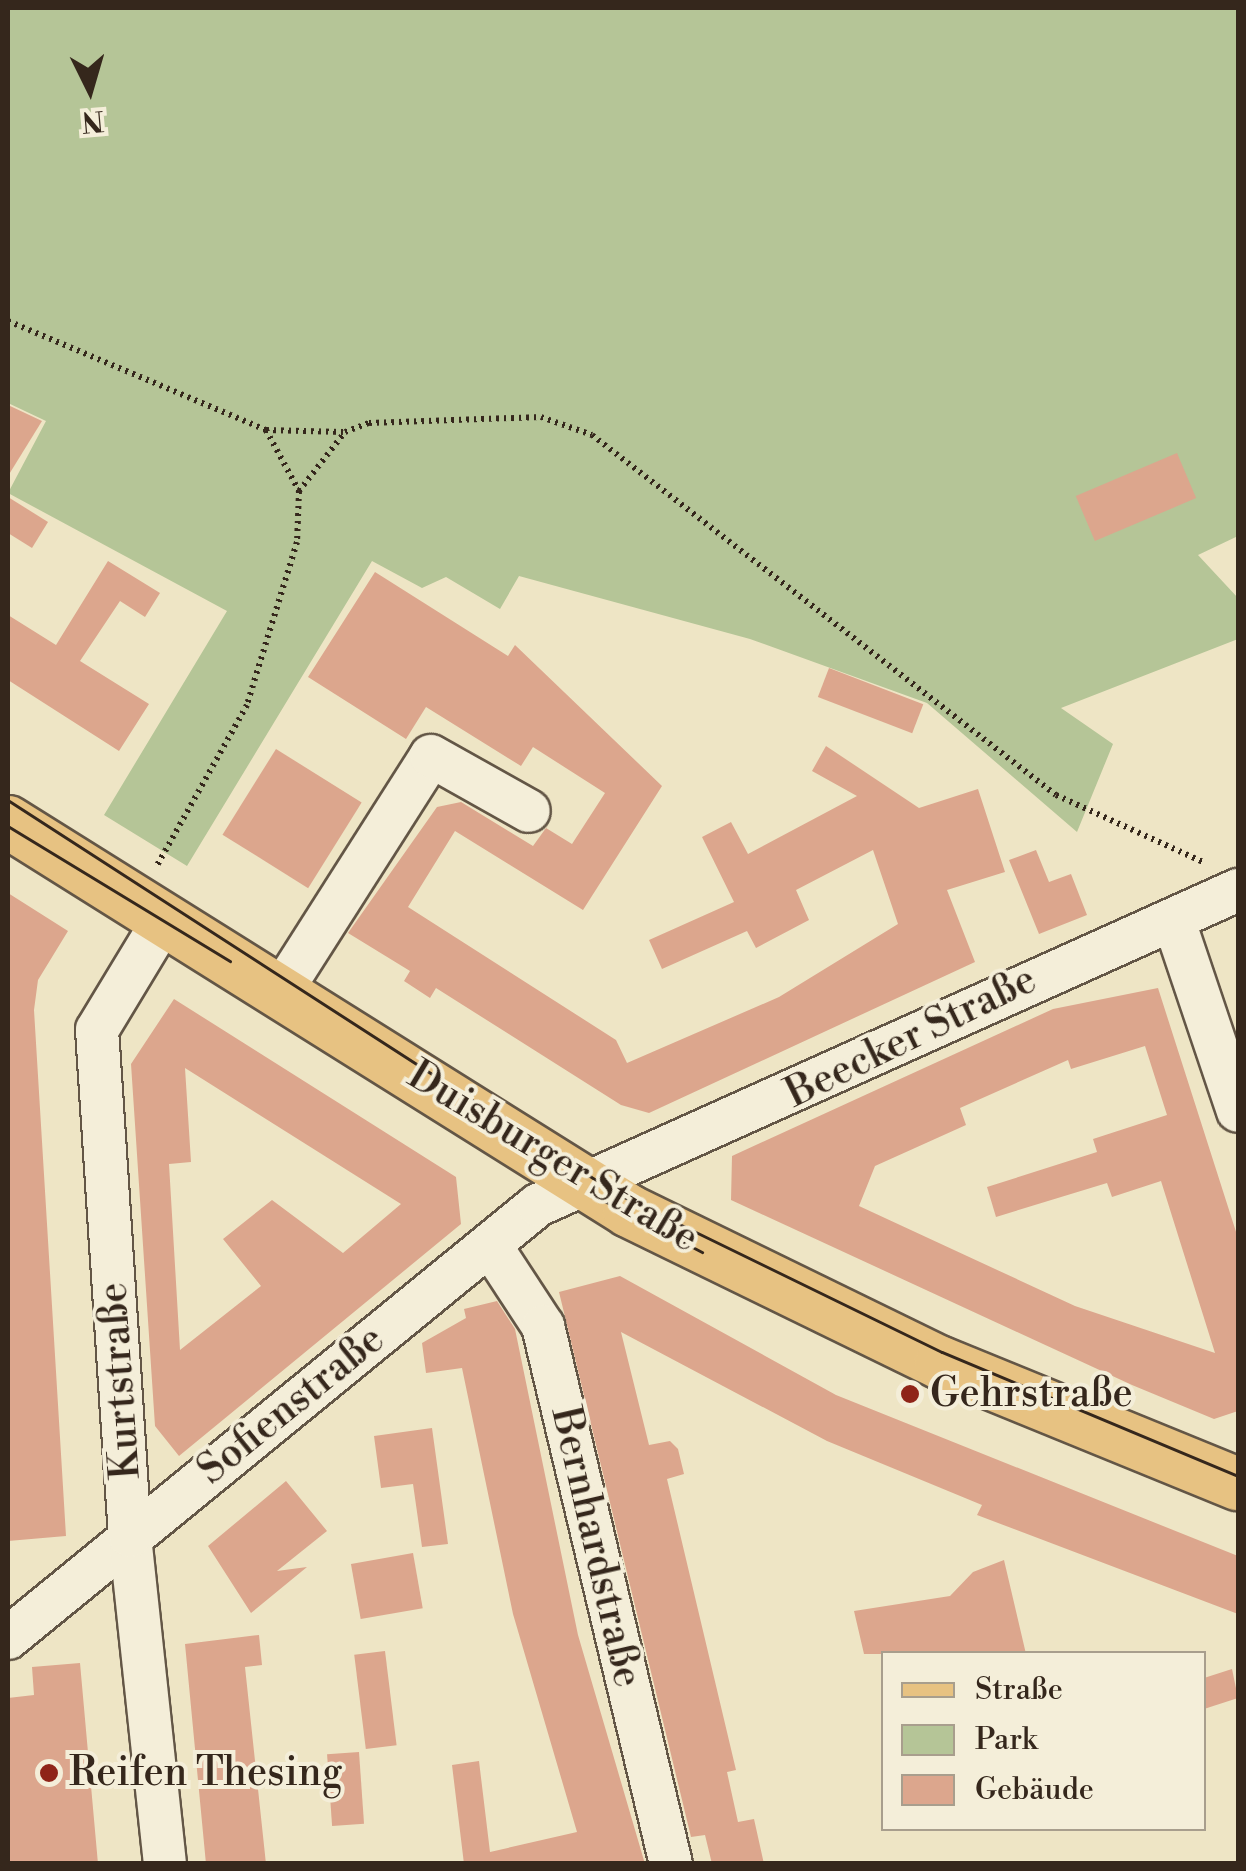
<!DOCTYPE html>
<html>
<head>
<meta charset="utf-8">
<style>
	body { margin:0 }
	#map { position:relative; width:1246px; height:1871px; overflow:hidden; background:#eee5c5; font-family:"Libre Bodoni",serif }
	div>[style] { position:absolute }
	.green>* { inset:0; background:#b5c597 }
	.building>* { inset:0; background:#dca68d; transform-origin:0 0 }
	.path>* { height:6px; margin-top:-3px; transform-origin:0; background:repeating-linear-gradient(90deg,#35271c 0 2.5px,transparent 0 7.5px) }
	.roads { filter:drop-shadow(2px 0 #635646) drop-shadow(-2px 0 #635646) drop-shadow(0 2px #635646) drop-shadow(0 -2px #635646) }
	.minor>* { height:42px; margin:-21px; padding:0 21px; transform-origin:21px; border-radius:21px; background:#f4eed9 }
	.major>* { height:52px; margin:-26px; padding:0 26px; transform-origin:26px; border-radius:26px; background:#e7c282 }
	.tram>* { height:2.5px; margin:-1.25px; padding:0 1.25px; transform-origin:1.25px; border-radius:1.25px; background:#35271c }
	.dots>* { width:28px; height:28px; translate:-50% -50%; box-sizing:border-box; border:5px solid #f4eed9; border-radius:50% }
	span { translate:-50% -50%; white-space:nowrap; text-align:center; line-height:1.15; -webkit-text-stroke:8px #f4eed9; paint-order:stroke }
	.street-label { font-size:40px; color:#35271c }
	.poi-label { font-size:40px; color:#35271c }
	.left { translate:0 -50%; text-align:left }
	.frame { position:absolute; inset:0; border:10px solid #35271c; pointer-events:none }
	.legend { position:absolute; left:881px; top:1651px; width:325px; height:180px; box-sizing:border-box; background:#f4eed9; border:2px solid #a89e8d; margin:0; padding:12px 18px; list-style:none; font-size:30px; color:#35271c }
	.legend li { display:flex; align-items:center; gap:20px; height:50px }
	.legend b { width:50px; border:2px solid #a89e8d }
	.north { position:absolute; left:40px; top:40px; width:100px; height:100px; -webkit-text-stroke:8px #f4eed9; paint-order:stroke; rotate:175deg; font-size:28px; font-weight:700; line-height:40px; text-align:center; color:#35271c }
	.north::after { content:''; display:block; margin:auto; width:35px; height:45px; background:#35271c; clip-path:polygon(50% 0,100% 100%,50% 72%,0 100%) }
</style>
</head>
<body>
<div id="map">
	<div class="green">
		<i style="clip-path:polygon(8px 8px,1238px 8px,1238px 536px,1198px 555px,1238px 598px,1238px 639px,1061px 708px,1113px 744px,1077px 832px,927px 703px,750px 639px,519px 576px,500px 609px,446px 577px,422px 588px,372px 561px,187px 866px,104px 815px,227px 611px,8px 493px,46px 421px,8px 403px)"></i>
	</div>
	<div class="building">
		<i style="clip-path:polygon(8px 405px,42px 421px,8px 476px)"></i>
		<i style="left:1177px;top:453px;width:49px;height:110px;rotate:67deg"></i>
		<i style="clip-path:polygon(8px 497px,48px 522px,32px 548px,8px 533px)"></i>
		<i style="clip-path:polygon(108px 561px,160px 593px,145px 617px,120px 601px,80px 661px,149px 704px,119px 751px,8px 680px,8px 615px,56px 645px)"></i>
		<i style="clip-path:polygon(375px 572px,508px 656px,515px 645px,662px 786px,583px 910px,455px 831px,408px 907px,616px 1040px,627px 1063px,779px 997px,898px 924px,873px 850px,796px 890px,809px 920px,756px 948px,747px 931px,662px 969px,649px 940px,734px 902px,702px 837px,731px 822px,748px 854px,857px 796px,812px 771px,826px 746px,919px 808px,978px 789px,1005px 872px,947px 890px,975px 962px,649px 1113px,621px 1105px,436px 988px,430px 998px,404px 981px,410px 971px,348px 933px,437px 807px,461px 802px,533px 846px,546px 828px,572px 844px,605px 793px,533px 747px,521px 766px,426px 707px,406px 739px,308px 677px)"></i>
		<i style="left:829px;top:668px;width:101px;height:31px;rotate:21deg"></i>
		<i style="left:276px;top:749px;width:101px;height:101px;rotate:32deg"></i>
		<i style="clip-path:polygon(1036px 850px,1049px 882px,1071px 874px,1087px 915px,1039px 934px,1009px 860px)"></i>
		<i style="clip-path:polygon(8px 893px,68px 931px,38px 980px,34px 1010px,66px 1536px,8px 1541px)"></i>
		<i style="clip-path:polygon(evenodd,1158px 988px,1238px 1238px,1238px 1411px,1214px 1419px,1132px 1385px,731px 1200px,732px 1156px,1053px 1009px,1158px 988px,1145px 1046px,1167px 1115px,1093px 1139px,1097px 1152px,987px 1187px,996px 1217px,1107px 1183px,1112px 1197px,1161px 1181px,1215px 1353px,1075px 1306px,859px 1206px,875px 1166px,966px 1125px,960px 1108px,1068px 1060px,1071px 1069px,1145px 1046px)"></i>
		<i style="clip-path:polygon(evenodd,174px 999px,456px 1177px,461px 1224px,179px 1456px,155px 1426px,131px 1064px,174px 999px,185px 1068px,401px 1204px,343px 1253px,272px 1200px,223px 1239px,261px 1286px,180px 1350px,169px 1164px,191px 1162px,185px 1068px)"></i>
		<i style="clip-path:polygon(620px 1276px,836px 1395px,1238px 1556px,1238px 1614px,977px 1515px,982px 1505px,827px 1441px,621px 1332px,649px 1445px,670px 1441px,678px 1449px,684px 1474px,667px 1479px,736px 1770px,727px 1772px,738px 1822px,754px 1819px,764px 1864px,712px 1864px,705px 1835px,691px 1837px,559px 1292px)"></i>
		<i style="clip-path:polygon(497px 1301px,515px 1329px,578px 1635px,645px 1864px,464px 1864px,452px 1765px,479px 1761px,490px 1852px,577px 1832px,513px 1614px,462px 1368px,426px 1373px,422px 1343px,466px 1318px,464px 1309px)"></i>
		<i style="clip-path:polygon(432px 1428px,448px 1544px,422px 1547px,413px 1484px,381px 1488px,374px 1436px)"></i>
		<i style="clip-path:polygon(286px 1481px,327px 1531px,277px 1571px,307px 1567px,251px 1613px,208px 1546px)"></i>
		<i style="left:413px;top:1553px;width:56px;height:63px;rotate:80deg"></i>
		<i style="clip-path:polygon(1004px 1560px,1026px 1654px,864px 1654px,854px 1611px,950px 1596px,973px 1572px)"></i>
		<i style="clip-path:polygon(259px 1635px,262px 1665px,245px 1667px,266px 1864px,206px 1864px,185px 1644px)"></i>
		<i style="left:385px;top:1651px;width:95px;height:31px;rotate:83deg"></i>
		<i style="clip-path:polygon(80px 1663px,98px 1864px,9px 1864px,8px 1698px,34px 1695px,32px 1667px)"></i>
		<i style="clip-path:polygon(1232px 1669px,1238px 1698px,1204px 1709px,1204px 1678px)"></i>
		<i style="left:359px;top:1752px;width:72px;height:32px;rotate:86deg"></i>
	</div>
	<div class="path">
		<i style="left:8px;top:321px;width:280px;rotate:22.9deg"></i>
		<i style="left:266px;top:430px;width:69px;rotate:61.6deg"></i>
		<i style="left:299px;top:491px;width:51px;rotate:92.2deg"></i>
		<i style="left:297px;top:542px;width:170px;rotate:107.1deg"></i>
		<i style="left:247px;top:705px;width:186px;rotate:119.3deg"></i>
		<i style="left:266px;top:430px;width:77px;rotate:1.5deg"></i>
		<i style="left:299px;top:491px;width:75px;rotate:-52.1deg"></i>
		<i style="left:345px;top:432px;width:26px;rotate:-21deg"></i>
		<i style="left:369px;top:423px;width:172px;rotate:-2deg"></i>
		<i style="left:541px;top:417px;width:54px;rotate:19.4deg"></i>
		<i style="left:592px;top:435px;width:587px;rotate:37.81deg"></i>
		<i style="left:1056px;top:795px;width:164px;rotate:24.5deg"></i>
	</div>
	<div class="roads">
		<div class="minor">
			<i style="left:1175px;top:924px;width:197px;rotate:71.4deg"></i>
			<i style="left:282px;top:990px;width:277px;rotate:-57.5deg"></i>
			<i style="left:431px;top:756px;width:112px;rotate:29.3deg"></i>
			<i style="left:490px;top:1245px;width:97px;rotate:56.8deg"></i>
			<i style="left:543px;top:1326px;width:553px;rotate:76.62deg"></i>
			<i style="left:8px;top:1638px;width:684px;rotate:-39.25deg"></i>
			<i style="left:538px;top:1205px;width:768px;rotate:-24.23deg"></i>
			<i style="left:165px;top:1864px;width:330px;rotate:-96.1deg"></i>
			<i style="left:130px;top:1536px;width:507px;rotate:-93.73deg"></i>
			<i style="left:97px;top:1030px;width:133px;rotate:-58.8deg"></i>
		</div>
		<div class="major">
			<i style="left:8px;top:822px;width:733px;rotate:32.06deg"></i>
			<i style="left:629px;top:1211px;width:347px;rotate:26deg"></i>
			<i style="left:941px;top:1363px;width:321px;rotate:22.2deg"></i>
		</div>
	</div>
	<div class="tram">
		<i style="left:8px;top:800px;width:726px;rotate:32.86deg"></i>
		<i style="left:618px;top:1194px;width:360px;rotate:26deg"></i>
		<i style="left:942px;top:1352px;width:321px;rotate:22.7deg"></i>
		<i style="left:8px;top:826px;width:260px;rotate:31.3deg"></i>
		<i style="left:595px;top:1196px;width:121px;rotate:27.6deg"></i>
	</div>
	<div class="dots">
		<i style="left:910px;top:1394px;background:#8f2418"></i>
		<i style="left:49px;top:1773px;background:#8f2418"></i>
	</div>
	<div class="street-label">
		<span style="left:911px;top:1037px;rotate:-26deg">Beecker Straße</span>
		<span style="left:553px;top:1157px;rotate:31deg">Duisburger Straße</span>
		<span style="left:120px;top:1381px;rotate:-94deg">Kurtstraße</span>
		<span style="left:291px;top:1405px;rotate:-39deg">Sofienstraße</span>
		<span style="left:596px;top:1547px;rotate:77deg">Bernhardstraße</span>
	</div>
	<div class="poi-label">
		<span class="left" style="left:930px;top:1394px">Gehrstraße</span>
		<span class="left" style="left:69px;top:1773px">Reifen Thesing</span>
	</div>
	<div class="frame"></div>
	<ul class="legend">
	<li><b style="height:12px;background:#e7c282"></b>Straße</li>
	<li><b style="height:28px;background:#b5c597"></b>Park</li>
	<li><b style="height:28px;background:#dca68d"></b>Gebäude</li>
	</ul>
	<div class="north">N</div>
</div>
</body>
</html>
